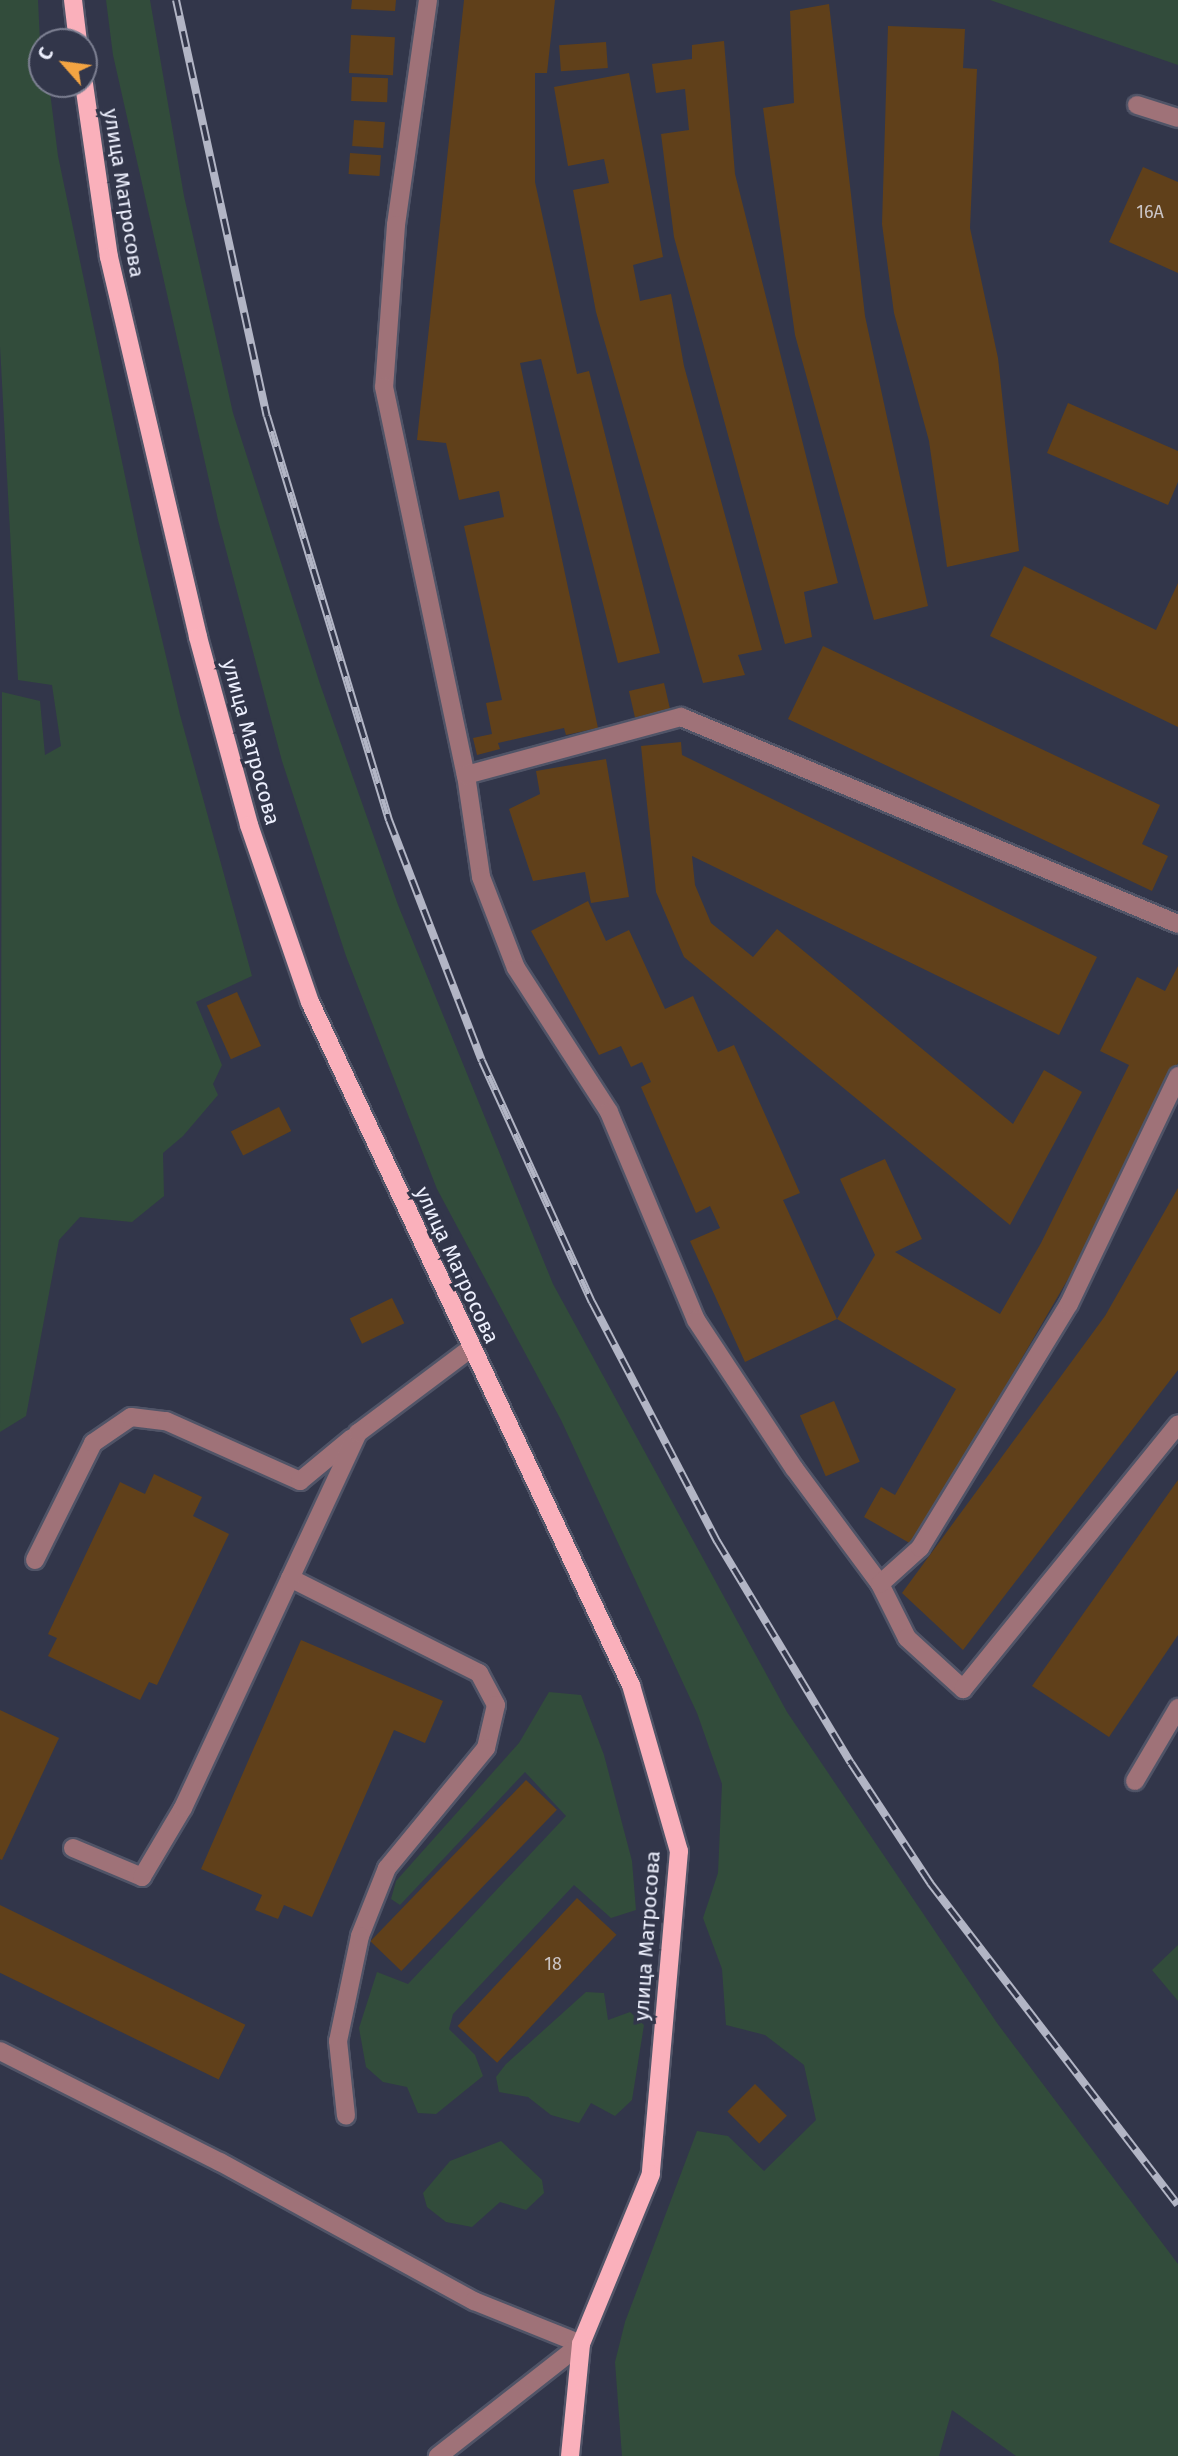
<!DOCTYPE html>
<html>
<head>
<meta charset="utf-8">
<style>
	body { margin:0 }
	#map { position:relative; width:1178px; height:2456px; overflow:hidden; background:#32364a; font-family:"Fira Sans",sans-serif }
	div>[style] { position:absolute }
	.green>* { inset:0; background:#324c3b }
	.building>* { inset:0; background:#60401a; transform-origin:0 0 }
	.roads { filter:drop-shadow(2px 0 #505467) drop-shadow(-2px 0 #505467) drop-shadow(0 2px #505467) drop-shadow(0 -2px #505467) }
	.minor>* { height:18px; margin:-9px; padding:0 9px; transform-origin:9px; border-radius:9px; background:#9f7278 }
	.major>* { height:18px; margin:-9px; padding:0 9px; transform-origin:9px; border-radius:9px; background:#fab0bb }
	.rail>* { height:8px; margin-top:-4px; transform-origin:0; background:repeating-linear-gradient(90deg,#32364a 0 16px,#b2b5c5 0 32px); box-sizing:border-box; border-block:2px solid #b2b5c5 }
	span { translate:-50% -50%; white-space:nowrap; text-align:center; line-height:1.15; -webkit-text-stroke:7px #32364a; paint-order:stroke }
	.number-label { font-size:18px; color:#cac4c5 }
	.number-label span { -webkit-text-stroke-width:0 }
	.street-label { font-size:21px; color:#edf0fe }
	.north { position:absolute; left:28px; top:28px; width:70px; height:70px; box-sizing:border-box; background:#32364a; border:2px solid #7d8092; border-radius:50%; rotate:298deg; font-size:19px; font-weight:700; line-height:28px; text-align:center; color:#edf0fe }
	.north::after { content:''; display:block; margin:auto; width:24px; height:32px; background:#f3a442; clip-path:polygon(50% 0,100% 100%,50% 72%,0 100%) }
</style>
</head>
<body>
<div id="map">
	<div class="green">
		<i style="clip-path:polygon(0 0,38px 0,42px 84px,49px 84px,58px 156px,139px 543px,180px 715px,252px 976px,196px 1002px,222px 1065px,213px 1084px,218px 1095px,183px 1136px,163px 1153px,164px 1196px,132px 1222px,80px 1217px,59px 1240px,26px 1416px,0 1432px,2px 692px,40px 701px,45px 755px,61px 746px,52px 685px,18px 680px,0 346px)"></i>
		<i style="clip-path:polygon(106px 0,150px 0,184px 196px,233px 413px,320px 684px,398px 905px,553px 1284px,787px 1712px,997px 2023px,1178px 2264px,1178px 2456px,1016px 2456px,952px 2410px,939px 2456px,622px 2456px,615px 2362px,625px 2322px,697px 2131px,728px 2136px,764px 2171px,816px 2120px,804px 2065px,765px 2035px,726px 2025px,722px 1969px,703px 1918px,718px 1873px,722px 1784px,697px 1713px,561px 1420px,437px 1189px,346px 956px,282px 761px,218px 520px,113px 55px)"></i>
		<i style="clip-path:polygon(990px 0,1178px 0,1178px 65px)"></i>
		<i style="clip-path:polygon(549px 1692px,581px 1695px,604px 1755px,632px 1861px,636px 1910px,611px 1918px,574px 1885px,453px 2014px,449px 2029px,475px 2055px,483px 2076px,436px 2114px,418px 2113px,407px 2087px,383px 2082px,366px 2067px,359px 2028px,377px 1972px,408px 1984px,566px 1816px,525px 1772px,400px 1905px,391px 1899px,396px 1881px,519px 1743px)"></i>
		<i style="clip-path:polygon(1178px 1945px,1178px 2001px,1152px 1970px)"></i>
		<i style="clip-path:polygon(586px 1992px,604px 1993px,608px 2020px,630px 2012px,644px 2025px,632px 2100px,615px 2116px,591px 2103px,579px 2123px,551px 2115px,528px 2097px,499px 2092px,496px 2077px,506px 2064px)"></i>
		<i style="clip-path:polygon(501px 2141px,542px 2180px,544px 2193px,526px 2210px,500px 2202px,472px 2227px,446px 2222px,427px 2207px,423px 2193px,450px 2161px)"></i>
	</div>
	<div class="building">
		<i style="clip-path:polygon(352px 0,396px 0,395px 11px,351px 9px)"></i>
		<i style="clip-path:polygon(464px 0,555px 0,547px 73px,535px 73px,535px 182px,577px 374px,589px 371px,660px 653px,618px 663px,541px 359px,520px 363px,598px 728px,566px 735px,564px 728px,498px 743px,500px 749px,477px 755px,473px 738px,492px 734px,486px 703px,502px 700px,464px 526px,504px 517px,499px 491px,459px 500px,446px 443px,417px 440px)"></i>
		<i style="clip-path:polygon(829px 4px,865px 316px,928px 606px,874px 620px,795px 335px,763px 108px,794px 103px,790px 11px)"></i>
		<i style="clip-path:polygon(888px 26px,965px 29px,963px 68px,977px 69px,970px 228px,998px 358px,1019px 551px,947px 567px,929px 441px,894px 313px,882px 224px)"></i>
		<i style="left:351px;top:35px;width:44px;height:38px;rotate:3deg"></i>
		<i style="clip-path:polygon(724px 41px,735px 174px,838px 583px,804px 592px,812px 637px,785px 644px,674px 237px,661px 134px,689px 130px,685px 89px,656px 93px,652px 64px,692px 59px,692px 45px)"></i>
		<i style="left:606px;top:42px;width:26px;height:47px;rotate:86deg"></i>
		<i style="clip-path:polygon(629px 73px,663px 257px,633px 265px,640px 301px,671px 294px,684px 366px,762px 650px,738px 655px,745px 675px,703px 683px,596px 312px,573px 190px,609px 183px,604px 159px,568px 166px,554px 87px)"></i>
		<i style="left:352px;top:77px;width:36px;height:24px;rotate:2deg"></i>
		<i style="left:354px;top:120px;width:31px;height:26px;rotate:4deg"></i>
		<i style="left:350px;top:153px;width:31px;height:21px;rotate:4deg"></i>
		<i style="clip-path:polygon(1143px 167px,1178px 182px,1178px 273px,1109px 242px)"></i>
		<i style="clip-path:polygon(1068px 403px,1178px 451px,1178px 482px,1168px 505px,1047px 453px)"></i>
		<i style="clip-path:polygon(1024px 566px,1156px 630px,1178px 583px,1178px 727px,990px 636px)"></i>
		<i style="clip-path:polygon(823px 646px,1160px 805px,1142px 844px,1168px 856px,1152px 891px,788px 719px)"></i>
		<i style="left:664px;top:683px;width:27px;height:36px;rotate:77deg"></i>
		<i style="clip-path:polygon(681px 742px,682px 755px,1097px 957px,1059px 1035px,692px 856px,695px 885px,711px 923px,753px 957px,777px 929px,1013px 1124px,1044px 1070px,1082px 1092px,1010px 1225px,684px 957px,656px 892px,641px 746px)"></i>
		<i style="clip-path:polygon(606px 759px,629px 897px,591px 903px,585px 872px,533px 881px,509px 809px,540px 794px,536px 771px)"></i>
		<i style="clip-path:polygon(588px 901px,606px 941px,629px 930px,665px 1009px,693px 996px,718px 1052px,734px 1045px,800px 1193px,783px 1200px,837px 1319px,875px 1255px,840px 1179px,885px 1159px,922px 1239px,895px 1252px,1000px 1314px,1041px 1243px,1129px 1065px,1100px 1051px,1137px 977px,1165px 991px,1178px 966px,1178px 1063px,1089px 1243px,913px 1545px,864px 1517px,881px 1487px,895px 1495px,956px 1389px,837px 1319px,745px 1362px,690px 1241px,720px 1228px,710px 1206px,696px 1213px,641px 1087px,651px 1082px,642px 1062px,631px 1067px,621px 1046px,599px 1055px,531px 931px)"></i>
		<i style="left:237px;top:992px;width:59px;height:33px;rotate:66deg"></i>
		<i style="left:279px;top:1107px;width:27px;height:54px;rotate:63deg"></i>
		<i style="clip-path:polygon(1178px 1188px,1178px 1370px,963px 1650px,902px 1593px,1105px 1316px)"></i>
		<i style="left:392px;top:1298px;width:28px;height:47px;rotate:64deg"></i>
		<i style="left:834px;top:1401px;width:66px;height:37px;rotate:67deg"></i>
		<i style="clip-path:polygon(154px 1474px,202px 1497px,193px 1516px,229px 1534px,157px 1685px,149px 1682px,140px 1700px,48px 1656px,57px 1638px,48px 1634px,120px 1482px,145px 1494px)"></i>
		<i style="clip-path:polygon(1178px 1480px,1178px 1635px,1109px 1737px,1032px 1686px)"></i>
		<i style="clip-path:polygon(301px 1640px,443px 1701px,425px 1743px,394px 1730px,312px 1917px,284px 1905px,278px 1919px,255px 1910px,262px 1895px,201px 1869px)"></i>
		<i style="clip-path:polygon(0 1710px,59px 1738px,2px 1860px,0 1859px)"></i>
		<i style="left:526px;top:1780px;width:43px;height:224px;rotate:44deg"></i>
		<i style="left:577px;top:1898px;width:54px;height:175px;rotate:43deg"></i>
		<i style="left:0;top:1905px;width:273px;height:61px;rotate:26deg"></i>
		<i style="left:755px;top:2084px;width:45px;height:39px;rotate:45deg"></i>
	</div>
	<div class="roads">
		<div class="minor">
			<i style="left:428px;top:0;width:227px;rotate:98.1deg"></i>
			<i style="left:396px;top:225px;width:162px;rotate:94.2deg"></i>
			<i style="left:384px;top:387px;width:397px;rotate:78.1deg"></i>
			<i style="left:466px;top:775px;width:103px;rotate:81.6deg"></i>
			<i style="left:481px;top:877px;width:97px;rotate:69deg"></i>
			<i style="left:516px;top:968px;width:171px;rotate:57.1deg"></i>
			<i style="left:609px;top:1112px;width:225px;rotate:67.3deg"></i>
			<i style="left:696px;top:1320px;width:178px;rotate:56.5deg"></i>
			<i style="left:794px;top:1468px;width:144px;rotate:53.4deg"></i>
			<i style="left:880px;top:1584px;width:60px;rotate:63.4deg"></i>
			<i style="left:907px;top:1638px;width:76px;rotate:42.3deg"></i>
			<i style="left:963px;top:1689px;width:341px;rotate:-50.9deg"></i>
			<i style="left:1137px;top:105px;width:43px;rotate:17.6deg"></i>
			<i style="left:466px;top:775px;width:223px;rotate:-15.1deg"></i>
			<i style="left:681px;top:717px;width:538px;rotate:22.61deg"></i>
			<i style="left:35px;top:1560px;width:131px;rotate:-63.6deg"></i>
			<i style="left:93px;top:1443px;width:46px;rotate:-34.4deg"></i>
			<i style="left:131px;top:1417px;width:35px;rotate:7deg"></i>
			<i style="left:166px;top:1421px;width:147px;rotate:24.1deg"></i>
			<i style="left:300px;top:1481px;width:67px;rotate:-39.6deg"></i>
			<i style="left:290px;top:1578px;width:212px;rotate:26.7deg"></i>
			<i style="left:479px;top:1673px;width:36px;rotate:62deg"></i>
			<i style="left:496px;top:1705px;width:44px;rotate:103.1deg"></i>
			<i style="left:486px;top:1748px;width:156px;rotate:129.5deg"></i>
			<i style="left:387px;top:1868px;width:73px;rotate:111.7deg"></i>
			<i style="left:360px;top:1936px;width:107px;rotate:101.8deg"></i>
			<i style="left:338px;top:2041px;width:75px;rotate:83.9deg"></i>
			<i style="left:880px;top:1584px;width:54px;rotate:-42deg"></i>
			<i style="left:920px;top:1548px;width:286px;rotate:-58.6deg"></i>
			<i style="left:1069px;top:1304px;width:253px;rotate:-64.4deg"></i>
			<i style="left:1135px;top:1781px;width:85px;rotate:-59.5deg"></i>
			<i style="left:73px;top:1848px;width:75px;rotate:22.8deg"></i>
			<i style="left:142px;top:1877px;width:80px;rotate:-59.3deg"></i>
			<i style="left:183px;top:1808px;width:414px;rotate:-65deg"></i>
			<i style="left:358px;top:1433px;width:140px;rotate:-36.9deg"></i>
			<i style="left:0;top:2051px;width:246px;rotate:26.8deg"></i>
			<i style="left:220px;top:2162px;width:290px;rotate:28.7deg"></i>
			<i style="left:474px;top:2301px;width:115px;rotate:21.9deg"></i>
			<i style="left:581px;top:2344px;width:182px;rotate:141.9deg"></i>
		</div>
		<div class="major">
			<i style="left:73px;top:0;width:42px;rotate:83.2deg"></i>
			<i style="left:84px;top:84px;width:175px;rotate:81.8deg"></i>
			<i style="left:109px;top:257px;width:390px;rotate:76.8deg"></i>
			<i style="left:198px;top:637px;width:195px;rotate:74.8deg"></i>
			<i style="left:249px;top:825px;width:187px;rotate:71deg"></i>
			<i style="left:310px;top:1002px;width:755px;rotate:64.83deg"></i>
			<i style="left:631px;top:1685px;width:173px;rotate:73.9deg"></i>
			<i style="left:679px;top:1851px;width:324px;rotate:95deg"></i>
			<i style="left:651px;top:2174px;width:184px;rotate:112.4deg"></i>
			<i style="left:581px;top:2344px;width:113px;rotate:95.6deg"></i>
		</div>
	</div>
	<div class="rail">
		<i style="left:176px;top:0;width:426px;rotate:77.7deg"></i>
		<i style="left:267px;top:416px;width:422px;rotate:73.2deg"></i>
		<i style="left:389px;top:820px;width:258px;rotate:68.9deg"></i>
		<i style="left:482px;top:1061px;width:265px;rotate:65.5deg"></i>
		<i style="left:592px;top:1302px;width:270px;rotate:62.4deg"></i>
		<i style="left:717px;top:1541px;width:259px;rotate:58.9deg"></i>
		<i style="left:851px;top:1763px;width:144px;rotate:56.6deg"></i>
		<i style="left:930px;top:1883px;width:406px;rotate:52.4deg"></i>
	</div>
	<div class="number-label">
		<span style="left:1150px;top:212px">16А</span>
		<span style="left:553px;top:1964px">18</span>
	</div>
	<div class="street-label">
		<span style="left:124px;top:193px;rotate:81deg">улица Матросова</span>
		<span style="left:251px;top:742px;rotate:75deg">улица Матросова</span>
		<span style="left:457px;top:1265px;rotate:65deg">улица Матросова</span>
		<span style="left:647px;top:1936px;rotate:-86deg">улица Матросова</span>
	</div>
	<div class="north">С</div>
</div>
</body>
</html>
